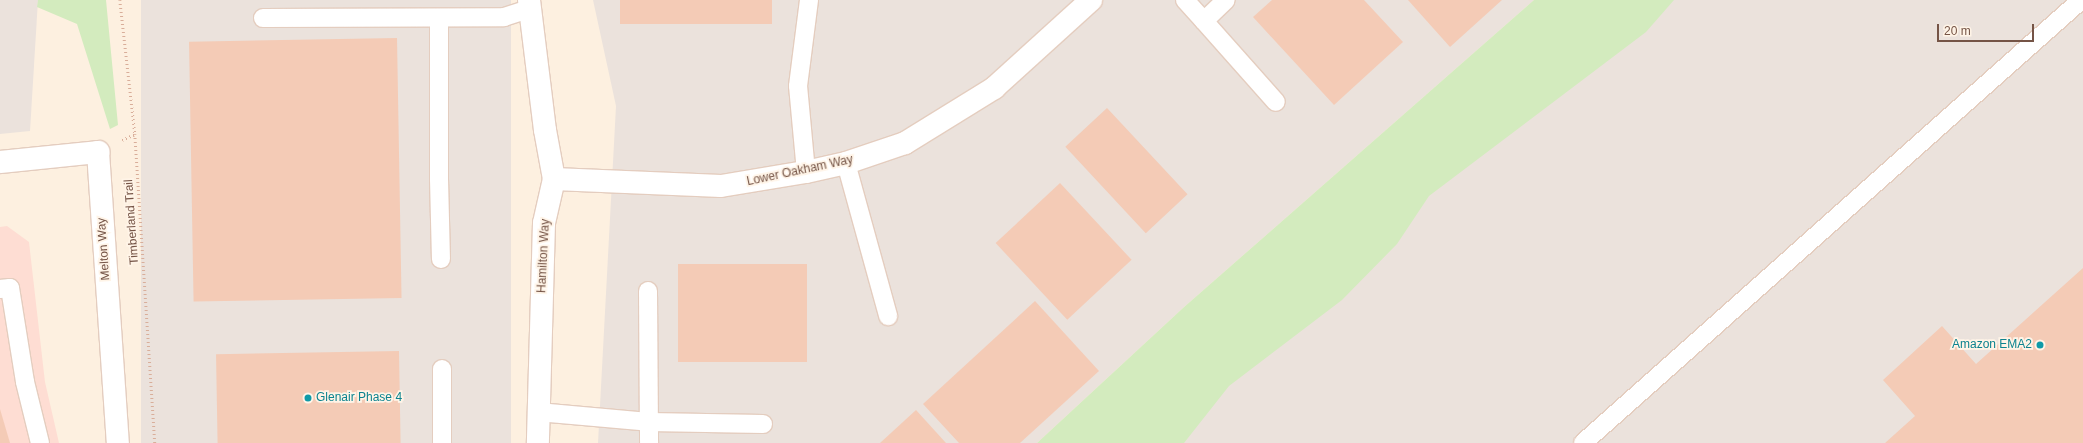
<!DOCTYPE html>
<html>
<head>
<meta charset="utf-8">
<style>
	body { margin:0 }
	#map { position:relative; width:2083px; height:443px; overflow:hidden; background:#fdf0e0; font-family:Helvetica,sans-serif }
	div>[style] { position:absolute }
	.commercial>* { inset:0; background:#feddd3 }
	.industrial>* { inset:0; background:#ebe2dc; transform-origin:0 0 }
	.green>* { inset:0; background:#d3ebbe }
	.building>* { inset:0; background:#f4cbb6; transform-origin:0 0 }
	.path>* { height:2.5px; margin-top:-1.25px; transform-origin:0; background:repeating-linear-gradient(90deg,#d9ae9a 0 1px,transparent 0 4px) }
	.roads { filter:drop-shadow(1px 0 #e4cdbf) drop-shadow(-1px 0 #e4cdbf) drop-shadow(0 1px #e4cdbf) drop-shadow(0 -1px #e4cdbf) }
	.lane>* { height:18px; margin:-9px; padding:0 9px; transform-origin:9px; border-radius:9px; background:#fff }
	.street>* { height:22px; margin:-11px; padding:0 11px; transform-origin:11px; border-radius:11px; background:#fff }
	.secondary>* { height:22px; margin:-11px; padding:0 11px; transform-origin:11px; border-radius:11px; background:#fff }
	.dots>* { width:11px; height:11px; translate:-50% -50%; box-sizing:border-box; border:2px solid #fff4e7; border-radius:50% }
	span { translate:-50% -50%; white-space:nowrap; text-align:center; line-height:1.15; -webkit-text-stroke:3.5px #fff4e7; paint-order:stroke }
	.street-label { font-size:12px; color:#755446 }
	.culture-label { font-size:12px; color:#0d838f }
	.right { translate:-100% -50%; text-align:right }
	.left { translate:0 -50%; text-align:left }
	.scale { position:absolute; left:1937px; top:24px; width:97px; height:18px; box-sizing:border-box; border:2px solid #755446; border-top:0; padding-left:5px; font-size:12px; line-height:14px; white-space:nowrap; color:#755446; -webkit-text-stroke:3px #fff4e7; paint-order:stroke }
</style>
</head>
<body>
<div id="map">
	<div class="commercial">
		<i style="clip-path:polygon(7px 226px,29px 242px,45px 382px,59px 443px,0 443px,0 227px)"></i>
	</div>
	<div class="industrial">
		<i style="clip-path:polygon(0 0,38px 0,30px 131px,0 134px)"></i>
		<i style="left:141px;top:0;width:370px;height:444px"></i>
		<i style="clip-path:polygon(593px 0,1534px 0,1183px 308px,1037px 443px,598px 443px,616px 106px)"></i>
		<i style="clip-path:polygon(1572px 0,2083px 0,2083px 443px,1067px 443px)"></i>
	</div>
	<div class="green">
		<i style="clip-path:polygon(38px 0,106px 0,118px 125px,110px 129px,77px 24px,37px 7px)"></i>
		<i style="clip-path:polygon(1534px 0,1674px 0,1646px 32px,1429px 196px,1397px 244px,1342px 300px,1229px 386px,1184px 443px,1037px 443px,1183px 308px)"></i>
	</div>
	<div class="building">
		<i style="left:620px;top:0;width:152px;height:24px"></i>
		<i style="clip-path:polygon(1272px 0,1364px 0,1403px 42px,1334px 105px,1253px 17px)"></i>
		<i style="clip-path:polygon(1408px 0,1502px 0,1450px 47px)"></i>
		<i style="left:397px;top:38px;width:260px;height:208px;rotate:89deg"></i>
		<i style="left:1107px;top:108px;width:118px;height:57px;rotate:47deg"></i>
		<i style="left:1060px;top:183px;width:105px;height:88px;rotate:47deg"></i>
		<i style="left:678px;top:264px;width:129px;height:98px"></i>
		<i style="clip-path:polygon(2083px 268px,2083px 443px,1885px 443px,1915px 416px,1883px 380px,1942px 326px,1976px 364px)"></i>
		<i style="clip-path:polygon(1035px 301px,1099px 371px,1020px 443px,959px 443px,923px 404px)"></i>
		<i style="left:399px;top:351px;width:92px;height:183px;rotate:89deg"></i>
		<i style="clip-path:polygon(0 409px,10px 443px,0 443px)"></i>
		<i style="clip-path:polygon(916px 410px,946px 443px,880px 443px)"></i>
	</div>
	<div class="path">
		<i style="left:120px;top:0;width:135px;rotate:83.6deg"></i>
		<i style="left:135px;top:134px;width:310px;rotate:86.3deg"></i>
		<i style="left:122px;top:140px;width:14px;rotate:-25deg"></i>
	</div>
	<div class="roads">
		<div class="lane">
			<i style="left:1185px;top:0;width:28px;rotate:48deg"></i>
			<i style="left:1204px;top:21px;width:30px;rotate:-44deg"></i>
			<i style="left:263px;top:18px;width:241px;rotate:-0.2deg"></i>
			<i style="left:504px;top:17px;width:26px;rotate:-18deg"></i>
			<i style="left:439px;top:19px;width:160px;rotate:90deg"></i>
			<i style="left:439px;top:179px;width:80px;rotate:88.6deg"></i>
			<i style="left:1204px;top:21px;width:108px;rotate:48.4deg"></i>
			<i style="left:846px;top:163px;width:159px;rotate:74.6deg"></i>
			<i style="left:806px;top:172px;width:86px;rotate:-95.3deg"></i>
			<i style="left:798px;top:86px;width:87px;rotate:-82.7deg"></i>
			<i style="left:0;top:289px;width:10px;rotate:-6deg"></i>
			<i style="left:10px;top:288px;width:95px;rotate:80.9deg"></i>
			<i style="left:25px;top:382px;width:63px;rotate:76.2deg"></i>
			<i style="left:648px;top:291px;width:152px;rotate:89.6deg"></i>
			<i style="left:442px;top:369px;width:74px;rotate:90deg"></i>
			<i style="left:538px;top:412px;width:111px;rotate:5.1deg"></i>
			<i style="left:649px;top:422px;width:114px;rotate:1deg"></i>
			<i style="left:1583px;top:443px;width:667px;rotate:-41.65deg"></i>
		</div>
		<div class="street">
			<i style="left:0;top:162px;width:99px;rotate:-5.8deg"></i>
			<i style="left:98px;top:152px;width:292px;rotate:86.1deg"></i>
			<i style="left:554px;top:179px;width:167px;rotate:2.4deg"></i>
			<i style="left:721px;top:186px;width:86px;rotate:-9.4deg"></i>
			<i style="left:806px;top:172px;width:41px;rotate:-12.7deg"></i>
			<i style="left:846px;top:163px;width:62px;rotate:-18.7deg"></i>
			<i style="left:905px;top:143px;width:105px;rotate:-31.7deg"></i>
			<i style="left:994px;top:88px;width:131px;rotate:-42.2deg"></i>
		</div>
		<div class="secondary">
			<i style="left:529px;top:0;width:131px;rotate:83deg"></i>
			<i style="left:545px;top:130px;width:50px;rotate:79.6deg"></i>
			<i style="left:554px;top:179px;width:45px;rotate:102.8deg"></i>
			<i style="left:544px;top:223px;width:220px;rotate:91.6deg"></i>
		</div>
	</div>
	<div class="dots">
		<i style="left:2040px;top:345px;background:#0f9aa8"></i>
		<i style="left:308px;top:398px;background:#0f9aa8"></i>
	</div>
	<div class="street-label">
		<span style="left:800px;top:171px;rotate:-12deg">Lower Oakham Way</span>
		<span style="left:132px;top:222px;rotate:-94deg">Timberland Trail</span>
		<span style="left:104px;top:249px;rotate:-94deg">Melton Way</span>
		<span style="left:544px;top:256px;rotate:-87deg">Hamilton Way</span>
	</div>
	<div class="culture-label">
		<span class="right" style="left:2032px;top:345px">Amazon EMA2</span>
		<span class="left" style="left:316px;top:398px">Glenair Phase 4</span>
	</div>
	<div class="scale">20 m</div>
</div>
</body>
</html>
